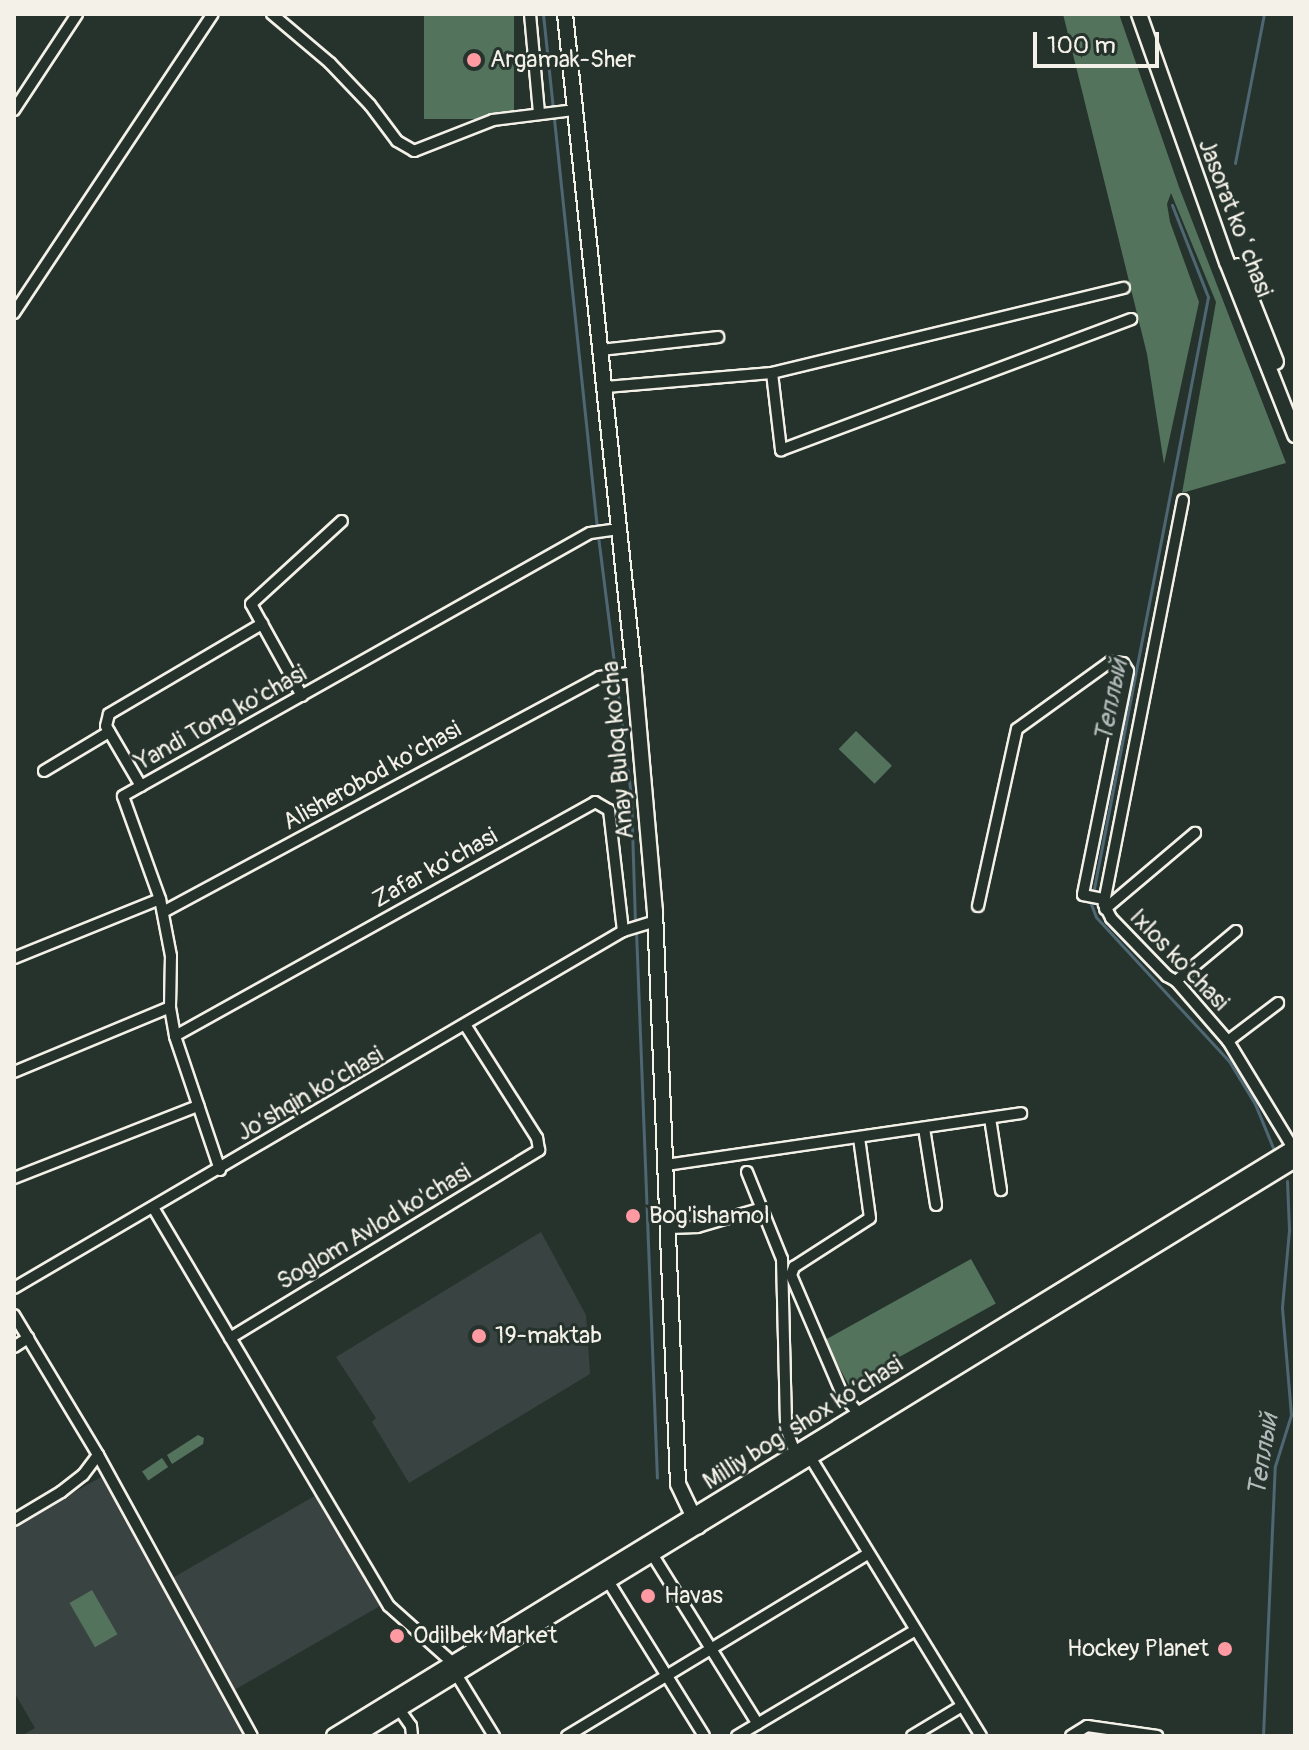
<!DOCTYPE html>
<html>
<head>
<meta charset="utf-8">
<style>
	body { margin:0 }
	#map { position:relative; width:1309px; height:1750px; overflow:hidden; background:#26332d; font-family:Pangolin,sans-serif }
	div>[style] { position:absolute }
	.built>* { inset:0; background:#394342; transform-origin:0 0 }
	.green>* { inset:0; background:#53735d; transform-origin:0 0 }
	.stream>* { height:3px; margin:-1.5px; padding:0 1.5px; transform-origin:1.5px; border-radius:1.5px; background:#4e6773 }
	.roads { filter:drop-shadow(2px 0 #f4f1e8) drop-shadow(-2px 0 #f4f1e8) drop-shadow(0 2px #f4f1e8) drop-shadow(0 -2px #f4f1e8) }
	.street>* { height:10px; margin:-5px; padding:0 5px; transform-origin:5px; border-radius:5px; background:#26332d }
	.secondary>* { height:14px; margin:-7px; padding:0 7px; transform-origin:7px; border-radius:7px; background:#26332d }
	.dots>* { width:22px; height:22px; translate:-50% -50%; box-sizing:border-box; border:4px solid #26332d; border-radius:50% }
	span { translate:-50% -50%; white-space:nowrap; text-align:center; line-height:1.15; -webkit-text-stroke:6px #26332d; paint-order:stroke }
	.poi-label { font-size:24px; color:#f4f1e8 }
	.left { translate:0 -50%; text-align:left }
	.right { translate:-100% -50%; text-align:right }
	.street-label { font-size:24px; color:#f4f1e8 }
	.water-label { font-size:26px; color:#b2bab9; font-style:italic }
	.frame { position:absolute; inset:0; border:16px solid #f4f1e8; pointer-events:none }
	.scale { position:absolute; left:1033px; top:32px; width:126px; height:36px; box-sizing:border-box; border:4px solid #f4f1e8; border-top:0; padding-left:10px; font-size:24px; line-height:28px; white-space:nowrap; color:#f4f1e8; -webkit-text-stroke:6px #26332d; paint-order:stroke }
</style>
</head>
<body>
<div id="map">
	<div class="built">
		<i style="clip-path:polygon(541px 1232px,586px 1315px,590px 1374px,409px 1483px,372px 1422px,376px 1418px,336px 1357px)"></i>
		<i style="clip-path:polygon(103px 1476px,246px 1736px,21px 1736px,35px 1728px,14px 1692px,14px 1526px)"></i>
		<i style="left:318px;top:1494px;width:128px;height:171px;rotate:60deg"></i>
	</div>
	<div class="green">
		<i style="left:424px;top:14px;width:90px;height:105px"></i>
		<i style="clip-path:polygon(1063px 14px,1119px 14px,1179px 187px,1286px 463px,1182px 493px,1216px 302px,1171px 193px,1167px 204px,1170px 222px,1199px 302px,1164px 464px,1147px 354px)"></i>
		<i style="left:856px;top:731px;width:50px;height:25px;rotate:44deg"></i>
		<i style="left:971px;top:1259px;width:51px;height:168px;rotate:61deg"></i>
		<i style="clip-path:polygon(198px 1435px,204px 1438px,203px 1444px,172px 1464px,167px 1455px)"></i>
		<i style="left:162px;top:1458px;width:11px;height:24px;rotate:56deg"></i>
		<i style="left:92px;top:1590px;width:51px;height:26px;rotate:60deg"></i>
	</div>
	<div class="stream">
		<i style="left:543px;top:14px;width:518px;rotate:84.01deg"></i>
		<i style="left:1235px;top:163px;width:152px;rotate:-79deg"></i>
		<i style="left:1172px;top:205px;width:99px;rotate:68.6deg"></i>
		<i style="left:1208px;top:297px;width:618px;rotate:100.91deg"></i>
		<i style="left:1091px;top:904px;width:14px;rotate:69deg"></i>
		<i style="left:1096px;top:917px;width:196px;rotate:47.3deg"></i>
		<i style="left:1229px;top:1061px;width:50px;rotate:58.8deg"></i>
		<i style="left:1255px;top:1104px;width:50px;rotate:67.6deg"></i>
		<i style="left:598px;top:536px;width:136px;rotate:82.8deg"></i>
		<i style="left:616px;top:679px;width:118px;rotate:82.7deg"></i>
		<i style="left:631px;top:796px;width:126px;rotate:88.2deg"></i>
		<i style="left:636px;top:930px;width:548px;rotate:87.81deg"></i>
		<i style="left:1263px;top:1736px;width:270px;rotate:-87.5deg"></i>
		<i style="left:1275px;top:1466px;width:53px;rotate:-72.6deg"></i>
		<i style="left:1291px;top:1415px;width:108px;rotate:-94.8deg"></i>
		<i style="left:1282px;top:1307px;width:77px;rotate:-84.8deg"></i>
		<i style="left:1289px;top:1230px;width:49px;rotate:-92.3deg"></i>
	</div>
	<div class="roads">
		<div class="street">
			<i style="left:272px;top:14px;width:76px;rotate:40.2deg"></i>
			<i style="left:330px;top:63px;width:58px;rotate:46.4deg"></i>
			<i style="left:370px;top:105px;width:45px;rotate:53.1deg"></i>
			<i style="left:397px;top:141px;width:20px;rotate:30deg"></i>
			<i style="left:414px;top:151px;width:85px;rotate:-21.4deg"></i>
			<i style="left:493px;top:120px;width:83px;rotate:-7deg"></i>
			<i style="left:530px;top:14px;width:98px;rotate:84.8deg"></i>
			<i style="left:14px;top:110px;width:115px;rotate:-56.7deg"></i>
			<i style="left:14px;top:313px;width:359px;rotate:-56.4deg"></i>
			<i style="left:601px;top:350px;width:118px;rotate:-6.3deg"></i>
			<i style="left:772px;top:373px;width:78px;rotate:83.3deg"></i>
			<i style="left:781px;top:450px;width:374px;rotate:-20.5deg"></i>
			<i style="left:605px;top:387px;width:168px;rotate:-4.8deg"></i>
			<i style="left:772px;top:373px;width:362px;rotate:-13.6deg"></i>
			<i style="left:1183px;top:500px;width:412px;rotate:101.1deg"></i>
			<i style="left:1104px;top:904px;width:16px;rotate:63deg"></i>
			<i style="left:1111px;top:918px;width:81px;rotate:46deg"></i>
			<i style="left:1167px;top:976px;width:10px;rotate:29deg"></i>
			<i style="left:1176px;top:981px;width:79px;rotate:49.1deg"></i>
			<i style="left:1228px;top:1041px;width:125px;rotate:58.7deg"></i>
			<i style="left:302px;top:696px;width:105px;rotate:-119deg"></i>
			<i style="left:251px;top:604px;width:123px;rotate:-42.4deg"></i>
			<i style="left:44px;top:771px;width:76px;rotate:-31deg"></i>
			<i style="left:141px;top:786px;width:69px;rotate:-120.3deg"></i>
			<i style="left:106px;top:726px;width:12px;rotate:-76deg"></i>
			<i style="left:109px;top:714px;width:178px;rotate:-30.5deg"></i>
			<i style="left:978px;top:906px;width:181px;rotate:-77.6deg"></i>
			<i style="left:1017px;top:729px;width:115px;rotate:-35.8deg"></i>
			<i style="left:1110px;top:662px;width:13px;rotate:4deg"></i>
			<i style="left:1123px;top:663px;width:9px;rotate:58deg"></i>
			<i style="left:1128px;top:671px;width:228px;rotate:101.4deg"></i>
			<i style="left:1083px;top:895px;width:20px;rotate:11deg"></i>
			<i style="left:1105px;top:909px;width:118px;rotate:-40.2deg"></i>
			<i style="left:163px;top:912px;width:495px;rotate:-28.3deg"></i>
			<i style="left:599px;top:677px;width:35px;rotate:-8deg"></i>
			<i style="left:14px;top:958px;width:157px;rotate:-22deg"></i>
			<i style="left:1176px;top:981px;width:78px;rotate:-39.8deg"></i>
			<i style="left:175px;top:1036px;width:481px;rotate:-29.1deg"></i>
			<i style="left:595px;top:802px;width:16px;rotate:30deg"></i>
			<i style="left:609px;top:810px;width:122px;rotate:83.4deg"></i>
			<i style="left:1228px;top:1041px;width:63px;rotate:-37.2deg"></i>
			<i style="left:14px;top:1072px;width:169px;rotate:-22.6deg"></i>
			<i style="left:990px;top:1118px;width:73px;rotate:81.3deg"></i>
			<i style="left:924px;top:1128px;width:78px;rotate:81.1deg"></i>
			<i style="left:666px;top:1165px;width:359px;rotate:-8.3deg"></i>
			<i style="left:220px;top:1170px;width:141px;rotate:-108.6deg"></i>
			<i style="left:175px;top:1036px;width:29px;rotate:-100deg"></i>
			<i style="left:170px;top:1007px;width:51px;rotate:-88.9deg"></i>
			<i style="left:171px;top:956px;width:58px;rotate:-100.9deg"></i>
			<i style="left:160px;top:899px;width:109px;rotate:-109.8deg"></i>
			<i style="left:123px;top:796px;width:536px;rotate:-29.39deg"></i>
			<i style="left:590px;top:533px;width:29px;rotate:-8deg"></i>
			<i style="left:747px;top:1172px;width:94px;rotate:68.1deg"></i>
			<i style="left:782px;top:1259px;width:169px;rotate:88.6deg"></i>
			<i style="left:786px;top:1428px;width:27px;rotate:70deg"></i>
			<i style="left:14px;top:1178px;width:198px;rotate:-21.4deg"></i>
			<i style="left:154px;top:1209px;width:461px;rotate:59.4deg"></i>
			<i style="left:389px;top:1606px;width:86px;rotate:41.7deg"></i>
			<i style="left:669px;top:1228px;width:28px;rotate:-2deg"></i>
			<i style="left:697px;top:1227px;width:65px;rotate:-16.2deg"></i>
			<i style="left:14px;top:1288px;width:706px;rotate:-30.38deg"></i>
			<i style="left:623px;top:931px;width:34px;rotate:-17deg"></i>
			<i style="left:14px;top:1315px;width:163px;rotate:59deg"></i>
			<i style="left:98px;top:1455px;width:320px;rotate:61.3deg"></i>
			<i style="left:230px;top:1338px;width:362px;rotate:-31.3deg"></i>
			<i style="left:539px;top:1150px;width:12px;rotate:-99deg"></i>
			<i style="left:537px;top:1138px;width:133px;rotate:-122.4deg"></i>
			<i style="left:14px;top:1347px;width:17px;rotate:-33deg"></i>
			<i style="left:859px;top:1414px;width:26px;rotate:-130deg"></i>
			<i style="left:842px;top:1394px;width:129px;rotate:-113.2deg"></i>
			<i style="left:791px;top:1275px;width:9px;rotate:-69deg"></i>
			<i style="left:794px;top:1267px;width:90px;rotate:-32.8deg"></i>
			<i style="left:870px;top:1218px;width:81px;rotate:-97.8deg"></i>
			<i style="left:810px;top:1457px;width:327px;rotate:58.5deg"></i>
			<i style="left:14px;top:1520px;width:55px;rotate:-30.8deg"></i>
			<i style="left:61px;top:1492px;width:28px;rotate:-38deg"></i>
			<i style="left:83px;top:1475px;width:25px;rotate:-53deg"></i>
			<i style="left:652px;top:1554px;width:200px;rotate:58.1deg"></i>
			<i style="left:608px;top:1581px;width:182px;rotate:58.2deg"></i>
			<i style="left:456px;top:1674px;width:73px;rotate:58.5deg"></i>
			<i style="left:399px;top:1709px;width:21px;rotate:55deg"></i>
			<i style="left:411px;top:1726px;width:10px;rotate:84deg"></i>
			<i style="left:567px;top:1736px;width:351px;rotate:-31.2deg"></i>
			<i style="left:737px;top:1736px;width:206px;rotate:-30.7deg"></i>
			<i style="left:912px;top:1736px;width:58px;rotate:-31deg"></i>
			<i style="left:1071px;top:1736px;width:19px;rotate:-32deg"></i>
			<i style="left:1087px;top:1726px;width:71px;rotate:8.1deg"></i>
		</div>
		<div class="secondary">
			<i style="left:565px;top:14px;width:662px;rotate:84.01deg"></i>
			<i style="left:634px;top:672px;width:240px;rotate:85deg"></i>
			<i style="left:655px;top:911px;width:573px;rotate:87.7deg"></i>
			<i style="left:678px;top:1484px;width:47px;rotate:64.5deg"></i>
			<i style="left:1139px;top:14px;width:263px;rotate:70.5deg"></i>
			<i style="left:1227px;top:262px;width:186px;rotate:68.5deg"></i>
			<i style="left:1238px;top:266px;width:103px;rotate:68.4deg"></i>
			<i style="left:334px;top:1736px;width:1127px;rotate:-31.5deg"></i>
			<i style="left:355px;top:1736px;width:1102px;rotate:-31.5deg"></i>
		</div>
	</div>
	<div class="dots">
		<i style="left:474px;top:60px;background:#ff9aa2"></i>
		<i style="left:633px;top:1216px;background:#ff9aa2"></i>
		<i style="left:479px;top:1336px;background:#ff9aa2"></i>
		<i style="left:648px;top:1596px;background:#ff9aa2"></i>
		<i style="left:397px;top:1636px;background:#ff9aa2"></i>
		<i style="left:1225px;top:1649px;background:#ff9aa2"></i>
	</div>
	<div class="poi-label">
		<span class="left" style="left:490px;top:60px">Argamak-Sher</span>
		<span class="left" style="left:649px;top:1216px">Bog'ishamol</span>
		<span class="left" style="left:495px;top:1336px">19-maktab</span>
		<span class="left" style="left:664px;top:1596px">Havas</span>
		<span class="left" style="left:413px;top:1636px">Odilbek Market</span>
		<span class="right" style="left:1209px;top:1649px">Hockey Planet</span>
	</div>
	<div class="street-label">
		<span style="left:1235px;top:218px;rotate:69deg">Jasorat koʻchasi</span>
		<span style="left:221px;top:718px;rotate:-29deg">Yandi Tong ko'chasi</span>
		<span style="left:618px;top:750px;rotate:-95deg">Anay Buloq ko'cha</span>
		<span style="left:372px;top:776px;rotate:-29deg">Alisherobod ko'chasi</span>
		<span style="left:435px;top:868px;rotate:-29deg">Zafar ko'chasi</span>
		<span style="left:1179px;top:960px;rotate:46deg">Ixlos ko'chasi</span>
		<span style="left:310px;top:1094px;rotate:-30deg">Joʼshqin koʼchasi</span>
		<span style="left:374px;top:1227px;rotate:-31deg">Soglom Avlod ko'chasi</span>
		<span style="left:803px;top:1423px;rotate:-32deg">Milliy bog‘ shox ko‘chasi</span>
	</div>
	<div class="water-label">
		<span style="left:1112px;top:701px;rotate:-79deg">Теплый</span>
		<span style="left:1264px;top:1455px;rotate:-81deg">Теплый</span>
	</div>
	<div class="frame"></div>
	<div class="scale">100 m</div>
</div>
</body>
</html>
